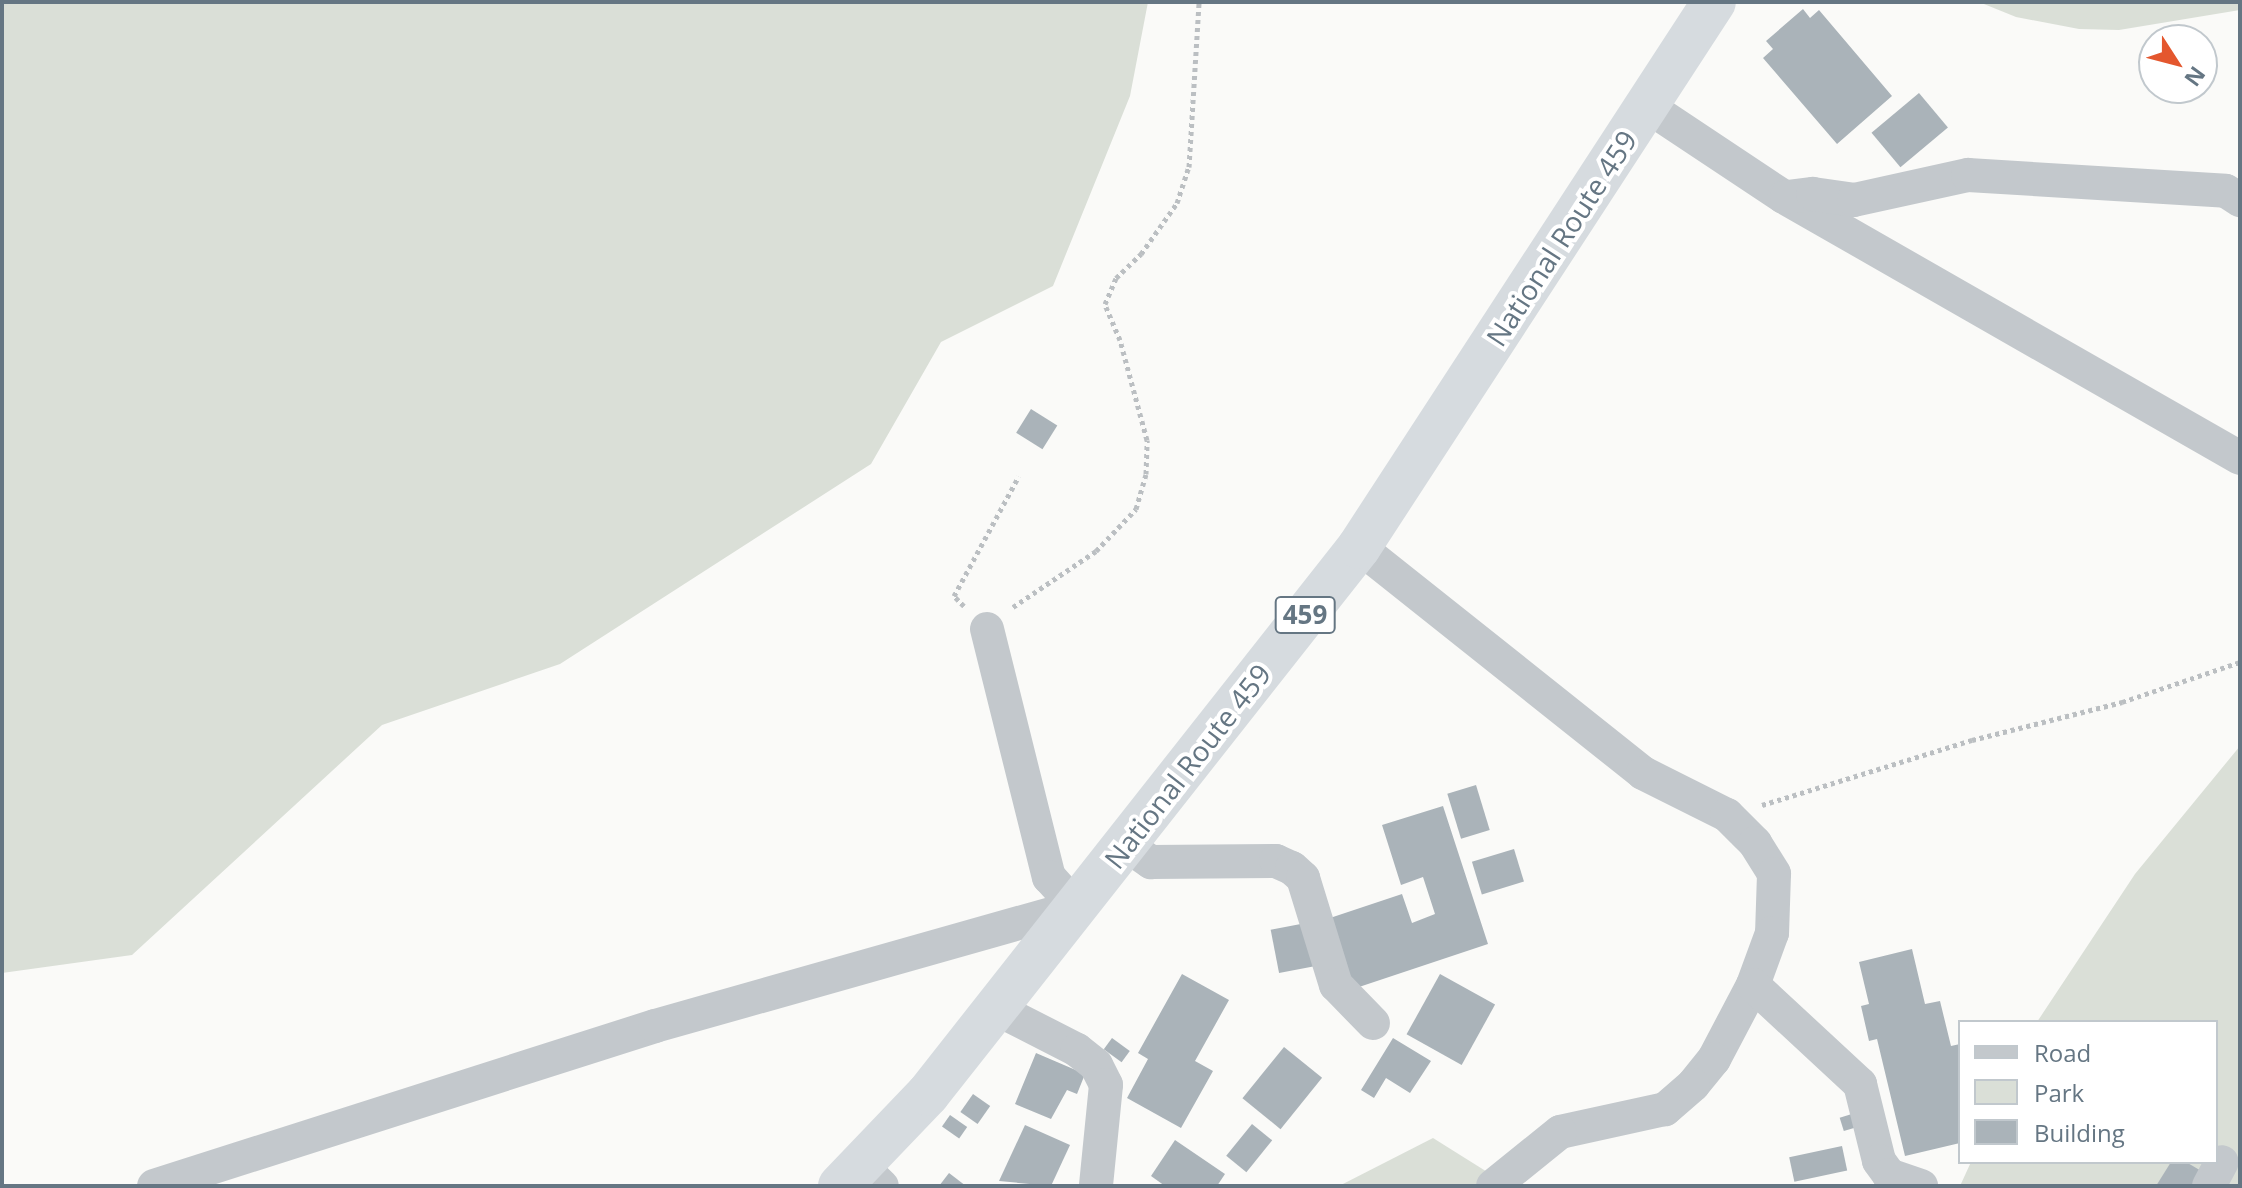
<!DOCTYPE html>
<html>
<head>
<meta charset="utf-8">
<style>
	body { margin:0 }
	#map { position:relative; width:2242px; height:1188px; overflow:hidden; background:#fafaf8; font-family:"Open Sans",sans-serif }
	div>[style] { position:absolute }
	.green>* { inset:0; background:#dadfd7 }
	.building>* { inset:0; background:#aab3b9; transform-origin:0 0 }
	.path>* { height:5px; margin-top:-2.5px; transform-origin:0; background:repeating-linear-gradient(90deg,#bbbfc2 0 4px,transparent 0 8px) }
	.street>* { height:34px; margin:-17px; padding:0 17px; transform-origin:17px; border-radius:17px; background:#c3c8cc }
	.highway>* { height:44px; margin:-22px; padding:0 22px; transform-origin:22px; border-radius:22px; background:#d6dbdf }
	span { translate:-50% -50%; white-space:nowrap; text-align:center; line-height:1.15; -webkit-text-stroke:8px #fff; paint-order:stroke }
	.shield-label span { padding:2px 6px; background:#fff; border:2px solid; border-radius:6px; -webkit-text-stroke-width:0 }
	.shield-label { font-size:26px; color:#657683; font-weight:700 }
	.street-label { font-size:28px; color:#657683 }
	.frame { position:absolute; inset:0; border:4px solid #657683; pointer-events:none }
	.legend { position:absolute; left:1958px; top:1020px; width:260px; height:144px; box-sizing:border-box; background:#fff; border:2px solid #c1c8cd; margin:0; padding:10px 14px; list-style:none; font-size:24px; color:#657683 }
	.legend li { display:flex; align-items:center; gap:16px; height:40px }
	.legend b { width:40px; border:2px solid #c1c8cd }
	.north { position:absolute; left:2138px; top:24px; width:80px; height:80px; box-sizing:border-box; background:#fff; border:2px solid #c1c8cd; border-radius:50%; rotate:126deg; font-size:22px; font-weight:700; line-height:32px; text-align:center; color:#657683 }
	.north::after { content:''; display:block; margin:auto; width:28px; height:36px; background:#e4572e; clip-path:polygon(50% 0,100% 100%,50% 72%,0 100%) }
</style>
</head>
<body>
<div id="map">
	<div class="green">
		<i style="clip-path:polygon(2px 2px,1148px 2px,1130px 96px,1053px 286px,941px 342px,871px 464px,560px 664px,382px 725px,132px 955px,2px 973px)"></i>
		<i style="clip-path:polygon(1979px 2px,2240px 2px,2240px 10px,2119px 30px,2079px 29px,2016px 17px)"></i>
		<i style="clip-path:polygon(2240px 746px,2240px 1186px,1960px 1186px,1971px 1162px,2216px 1162px,2216px 1022px,2037px 1022px,2135px 874px)"></i>
		<i style="clip-path:polygon(1433px 1138px,1500px 1180px,1498px 1186px,1339px 1186px)"></i>
	</div>
	<div class="building">
		<i style="clip-path:polygon(1803px 9px,1810px 18px,1819px 10px,1892px 96px,1837px 144px,1763px 58px,1773px 49px,1766px 41px)"></i>
		<i style="left:1919px;top:93px;width:45px;height:62px;rotate:50deg"></i>
		<i style="left:1031px;top:409px;width:31px;height:28px;rotate:32deg"></i>
		<i style="left:1476px;top:785px;width:47px;height:30px;rotate:73deg"></i>
		<i style="clip-path:polygon(1443px 806px,1488px 944px,1353px 989px,1330px 918px,1402px 894px,1412px 923px,1435px 914px,1423px 877px,1401px 885px,1382px 825px)"></i>
		<i style="left:1514px;top:849px;width:34px;height:44px;rotate:73deg"></i>
		<i style="left:1306px;top:923px;width:44px;height:36px;rotate:79deg"></i>
		<i style="clip-path:polygon(1912px 949px,1925px 1004px,1940px 1001px,1951px 1046px,1960px 1044px,1960px 1143px,1905px 1156px,1877px 1039px,1869px 1041px,1861px 1006px,1869px 1004px,1859px 962px)"></i>
		<i style="clip-path:polygon(1182px 974px,1229px 1000px,1195px 1061px,1213px 1071px,1181px 1128px,1127px 1098px,1148px 1059px,1138px 1053px)"></i>
		<i style="left:1440px;top:974px;width:63px;height:69px;rotate:29deg"></i>
		<i style="left:1112px;top:1038px;width:22px;height:14px;rotate:36deg"></i>
		<i style="clip-path:polygon(1393px 1038px,1431px 1061px,1410px 1093px,1386px 1078px,1374px 1098px,1361px 1090px)"></i>
		<i style="left:1284px;top:1047px;width:49px;height:66px;rotate:39deg"></i>
		<i style="clip-path:polygon(1036px 1053px,1085px 1074px,1077px 1094px,1067px 1090px,1051px 1119px,1015px 1104px)"></i>
		<i style="left:973px;top:1094px;width:21px;height:22px;rotate:35deg"></i>
		<i style="left:1855px;top:1113px;width:14px;height:16px;rotate:73deg"></i>
		<i style="left:950px;top:1115px;width:21px;height:14px;rotate:35deg"></i>
		<i style="left:1252px;top:1124px;width:26px;height:41px;rotate:39deg"></i>
		<i style="clip-path:polygon(1025px 1125px,1070px 1145px,1051px 1186px,999px 1181px)"></i>
		<i style="clip-path:polygon(1175px 1140px,1225px 1174px,1217px 1186px,1165px 1186px,1151px 1176px)"></i>
		<i style="left:1842px;top:1146px;width:25px;height:54px;rotate:78deg"></i>
		<i style="clip-path:polygon(2171px 1162px,2186px 1162px,2203px 1172px,2194px 1186px,2156px 1186px)"></i>
		<i style="clip-path:polygon(949px 1173px,966px 1186px,939px 1186px)"></i>
	</div>
	<div class="path">
		<i style="left:964px;top:606px;width:14px;rotate:-135deg"></i>
		<i style="left:954px;top:596px;width:136px;rotate:-61.6deg"></i>
		<i style="left:1013px;top:607px;width:100px;rotate:-34deg"></i>
		<i style="left:1096px;top:551px;width:58px;rotate:-46.4deg"></i>
		<i style="left:1136px;top:509px;width:36px;rotate:-74deg"></i>
		<i style="left:1146px;top:474px;width:34px;rotate:-88deg"></i>
		<i style="left:1147px;top:440px;width:104px;rotate:-105.1deg"></i>
		<i style="left:1120px;top:340px;width:39px;rotate:-113deg"></i>
		<i style="left:1105px;top:304px;width:28px;rotate:-67deg"></i>
		<i style="left:1116px;top:278px;width:35px;rotate:-44deg"></i>
		<i style="left:1141px;top:254px;width:62px;rotate:-54.8deg"></i>
		<i style="left:1177px;top:203px;width:38px;rotate:-72deg"></i>
		<i style="left:1189px;top:167px;width:165px;rotate:-86.5deg"></i>
		<i style="left:1762px;top:805px;width:220px;rotate:-17.2deg"></i>
		<i style="left:1972px;top:740px;width:155px;rotate:-14.2deg"></i>
		<i style="left:2122px;top:702px;width:125px;rotate:-18.7deg"></i>
	</div>
	<div class="street">
		<i style="left:1647px;top:106px;width:164px;rotate:33.6deg"></i>
		<i style="left:1784px;top:197px;width:525px;rotate:29.79deg"></i>
		<i style="left:1787px;top:197px;width:26px;rotate:-7deg"></i>
		<i style="left:1813px;top:194px;width:41px;rotate:8.3deg"></i>
		<i style="left:1854px;top:200px;width:117px;rotate:-12.4deg"></i>
		<i style="left:1968px;top:175px;width:258px;rotate:3.5deg"></i>
		<i style="left:2226px;top:191px;width:17px;rotate:33deg"></i>
		<i style="left:1359px;top:547px;width:363px;rotate:38.5deg"></i>
		<i style="left:1643px;top:773px;width:94px;rotate:26.6deg"></i>
		<i style="left:1727px;top:815px;width:40px;rotate:45deg"></i>
		<i style="left:1755px;top:843px;width:36px;rotate:58deg"></i>
		<i style="left:1774px;top:874px;width:59px;rotate:91.9deg"></i>
		<i style="left:1772px;top:933px;width:55px;rotate:110.1deg"></i>
		<i style="left:1753px;top:985px;width:84px;rotate:117.8deg"></i>
		<i style="left:1714px;top:1059px;width:33px;rotate:129deg"></i>
		<i style="left:1693px;top:1085px;width:37px;rotate:139deg"></i>
		<i style="left:1665px;top:1109px;width:107px;rotate:167.6deg"></i>
		<i style="left:1560px;top:1132px;width:86px;rotate:141.1deg"></i>
		<i style="left:987px;top:629px;width:256px;rotate:76deg"></i>
		<i style="left:1049px;top:877px;width:40px;rotate:48deg"></i>
		<i style="left:1125px;top:844px;width:32px;rotate:35deg"></i>
		<i style="left:1151px;top:862px;width:125px;rotate:-0.5deg"></i>
		<i style="left:1276px;top:861px;width:17px;rotate:24deg"></i>
		<i style="left:1292px;top:868px;width:15px;rotate:42deg"></i>
		<i style="left:1303px;top:878px;width:112px;rotate:72.9deg"></i>
		<i style="left:1336px;top:985px;width:53px;rotate:45.8deg"></i>
		<i style="left:1753px;top:985px;width:146px;rotate:42.8deg"></i>
		<i style="left:1860px;top:1084px;width:79px;rotate:76.1deg"></i>
		<i style="left:1879px;top:1161px;width:17px;rotate:54deg"></i>
		<i style="left:1889px;top:1175px;width:34px;rotate:19deg"></i>
		<i style="left:995px;top:1008px;width:92px;rotate:27.1deg"></i>
		<i style="left:1077px;top:1050px;width:24px;rotate:38deg"></i>
		<i style="left:1096px;top:1065px;width:22px;rotate:63deg"></i>
		<i style="left:1106px;top:1085px;width:101px;rotate:95.7deg"></i>
		<i style="left:861px;top:1166px;width:29px;rotate:44deg"></i>
		<i style="left:154px;top:1186px;width:526px;rotate:-17.71deg"></i>
		<i style="left:655px;top:1026px;width:437px;rotate:-15.8deg"></i>
		<i style="left:2209px;top:1186px;width:27px;rotate:-62deg"></i>
	</div>
	<div class="highway">
		<i style="left:840px;top:1186px;width:127px;rotate:-46.3deg"></i>
		<i style="left:928px;top:1094px;width:696px;rotate:-51.76deg"></i>
		<i style="left:1359px;top:547px;width:650px;rotate:-56.92deg"></i>
	</div>
	<div class="shield-label">
		<span style="left:1305px;top:615px">459</span>
	</div>
	<div class="street-label">
		<span style="left:1561px;top:238px;rotate:-57deg">National Route 459</span>
		<span style="left:1187px;top:766px;rotate:-52deg">National Route 459</span>
	</div>
	<div class="frame"></div>
	<ul class="legend">
	<li><b style="height:10px;background:#c3c8cc"></b>Road</li>
	<li><b style="height:22px;background:#dadfd7"></b>Park</li>
	<li><b style="height:22px;background:#aab3b9"></b>Building</li>
	</ul>
	<div class="north">N</div>
</div>
</body>
</html>
